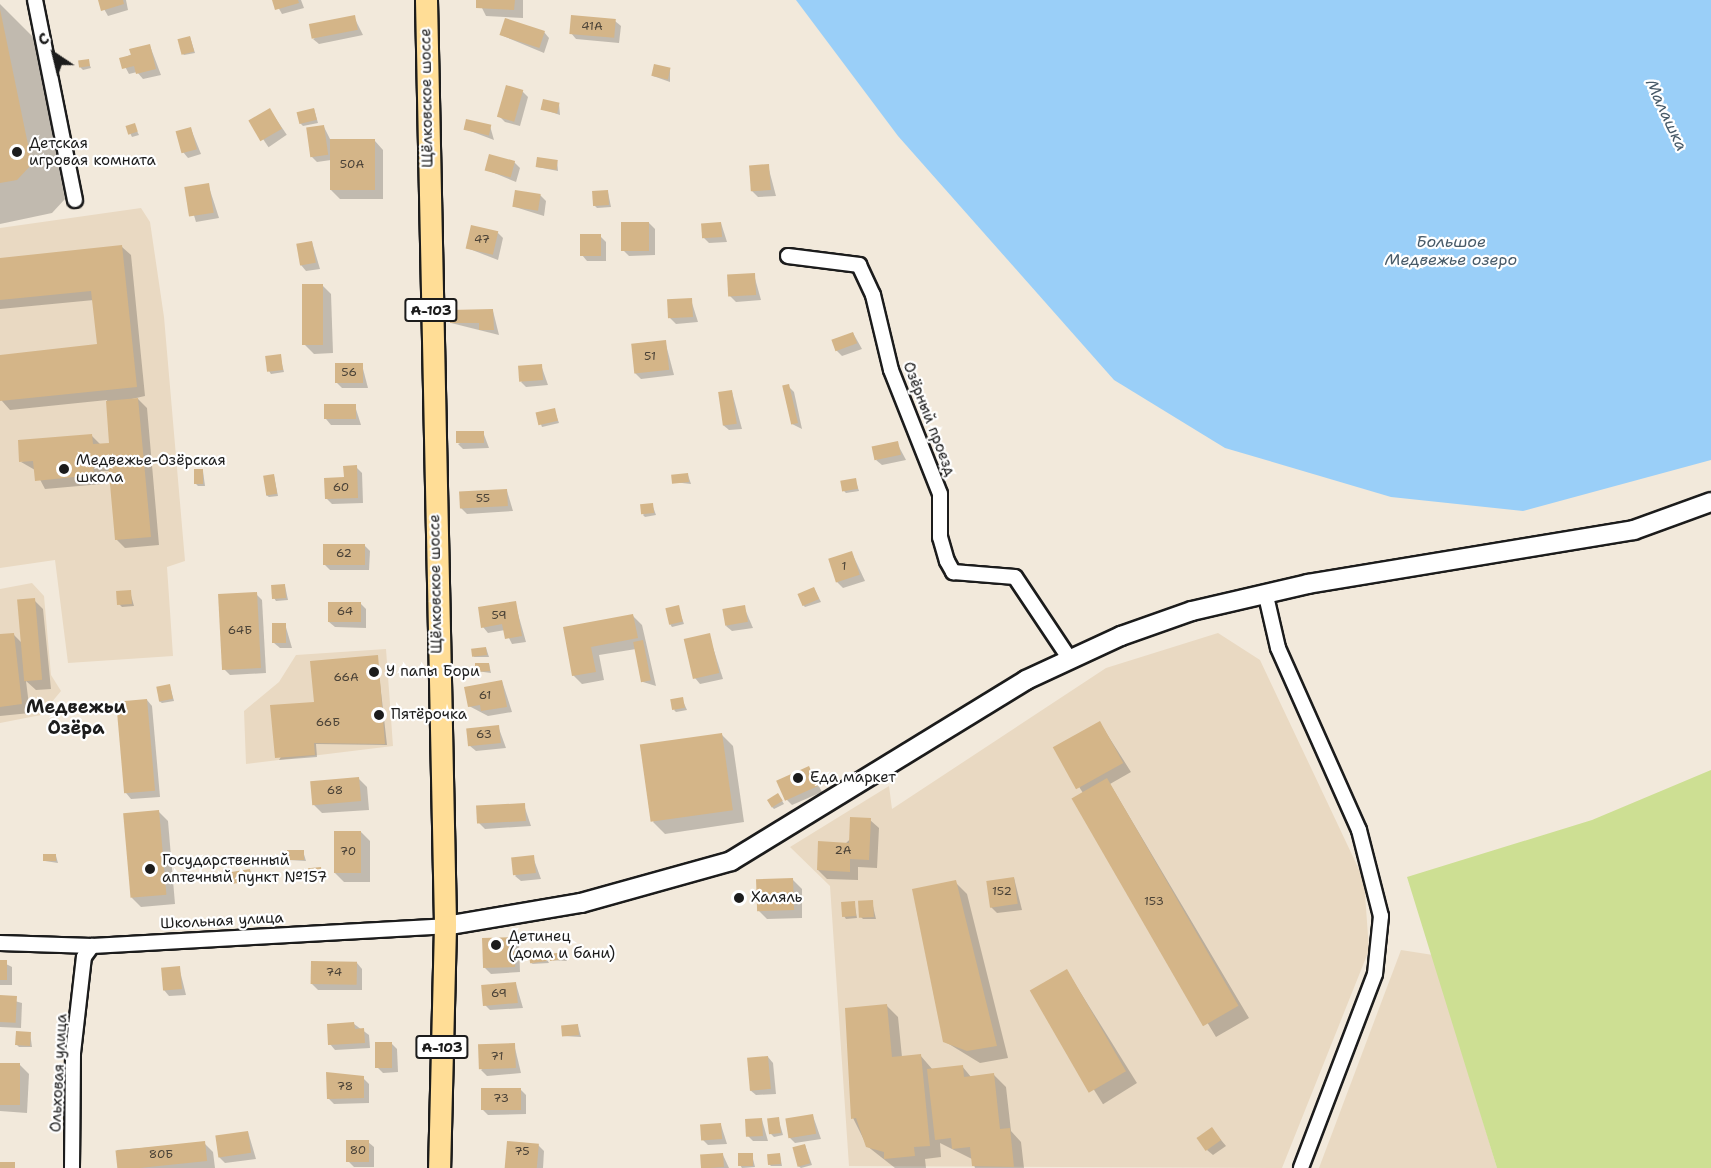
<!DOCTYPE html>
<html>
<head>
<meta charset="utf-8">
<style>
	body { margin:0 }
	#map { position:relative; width:1711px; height:1168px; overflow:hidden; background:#f2e9db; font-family:"Shantell Sans",sans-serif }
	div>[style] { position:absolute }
	.built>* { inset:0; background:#e9d9c2 }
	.green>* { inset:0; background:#cddf93 }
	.water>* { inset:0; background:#9acff8 }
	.shadow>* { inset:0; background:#0003; transform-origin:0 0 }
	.building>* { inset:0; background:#d4b588; transform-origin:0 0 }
	.roads { filter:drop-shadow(2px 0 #1c1c1c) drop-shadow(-2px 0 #1c1c1c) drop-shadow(0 2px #1c1c1c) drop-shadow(0 -2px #1c1c1c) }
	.street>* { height:14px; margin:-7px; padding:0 7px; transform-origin:7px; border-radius:7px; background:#fff }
	.secondary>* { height:18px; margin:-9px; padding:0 9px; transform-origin:9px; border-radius:9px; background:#fff }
	.primary>* { height:21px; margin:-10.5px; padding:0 10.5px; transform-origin:10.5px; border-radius:10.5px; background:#ffdd96 }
	.dots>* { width:16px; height:16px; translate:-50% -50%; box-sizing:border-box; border:3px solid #fff; border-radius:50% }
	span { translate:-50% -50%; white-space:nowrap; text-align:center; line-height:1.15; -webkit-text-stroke:4.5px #fff; paint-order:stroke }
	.number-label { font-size:12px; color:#4a4237 }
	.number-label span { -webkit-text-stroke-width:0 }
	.shield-label span { padding:2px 4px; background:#fff; border:2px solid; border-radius:4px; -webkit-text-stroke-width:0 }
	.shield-label { font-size:14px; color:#1c1c1c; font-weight:700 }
	.street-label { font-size:15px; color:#1c1c1c }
	.poi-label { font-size:15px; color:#1c1c1c }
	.left { translate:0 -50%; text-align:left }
	.water-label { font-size:16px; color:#485b69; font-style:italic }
	.quarter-label { font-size:18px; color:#1c1c1c; font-weight:700 }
	.north { position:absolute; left:24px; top:24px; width:60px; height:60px; -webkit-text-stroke:4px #fff; paint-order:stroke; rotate:325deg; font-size:16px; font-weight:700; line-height:24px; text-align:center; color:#1c1c1c }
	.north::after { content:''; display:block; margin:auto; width:21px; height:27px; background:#1c1c1c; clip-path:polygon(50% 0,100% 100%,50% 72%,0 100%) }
</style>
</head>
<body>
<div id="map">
	<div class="built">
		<i style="clip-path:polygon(141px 208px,150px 222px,164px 317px,185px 561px,167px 567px,173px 656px,68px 663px,55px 560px,0 568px,0 228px)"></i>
		<i style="clip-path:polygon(32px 583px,44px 596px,51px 675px,61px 691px,41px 715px,0 723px,0 589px)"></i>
		<i style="clip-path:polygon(1218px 633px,1260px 660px,1364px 880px,1369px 950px,1282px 1168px,849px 1166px,830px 886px,790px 847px,889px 786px,892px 809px,1106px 668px)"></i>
		<i style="clip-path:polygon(386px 649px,393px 746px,246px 764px,244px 711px,279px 682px,296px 655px)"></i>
		<i style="clip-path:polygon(1401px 950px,1433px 955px,1497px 1168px,1319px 1168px)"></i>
	</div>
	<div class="green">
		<i style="clip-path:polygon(1711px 770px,1711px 1168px,1497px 1168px,1407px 877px,1592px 820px)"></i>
	</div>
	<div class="water">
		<i style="clip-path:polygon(796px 0,1711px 0,1711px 460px,1523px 511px,1391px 497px,1225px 448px,1114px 380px,898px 136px)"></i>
	</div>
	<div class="shadow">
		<i style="clip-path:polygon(99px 0,126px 0,128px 10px,108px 16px)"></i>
		<i style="clip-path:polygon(274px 0,301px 0,304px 8px,282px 14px)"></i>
		<i style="clip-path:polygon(478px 0,523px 0,523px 18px,486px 16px)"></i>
		<i style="clip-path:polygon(0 4px,33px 37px,65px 199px,52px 213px,0 224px)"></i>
		<i style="clip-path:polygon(354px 17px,363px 35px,319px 44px,313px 39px)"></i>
		<i style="clip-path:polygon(615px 21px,621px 26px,619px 43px,576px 39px,571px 33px)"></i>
		<i style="clip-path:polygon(544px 32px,549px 38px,544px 53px,501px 35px)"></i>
		<i style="clip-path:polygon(190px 37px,195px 53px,184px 55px,182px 53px)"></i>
		<i style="clip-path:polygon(150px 46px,161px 75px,143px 79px,137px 72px,129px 74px,121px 59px)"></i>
		<i style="clip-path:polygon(88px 61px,91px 68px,83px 70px,80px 67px)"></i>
		<i style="clip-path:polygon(670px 70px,670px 82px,653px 76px)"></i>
		<i style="clip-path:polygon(522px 91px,528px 97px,520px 126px,505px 122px,499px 116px)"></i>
		<i style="clip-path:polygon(559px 104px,560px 115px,542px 109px)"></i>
		<i style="clip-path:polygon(314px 109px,318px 123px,303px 126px,300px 123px)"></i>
		<i style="left:270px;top:110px;width:30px;height:22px;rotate:56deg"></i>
		<i style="clip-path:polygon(134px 125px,139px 135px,132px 137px,127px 127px)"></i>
		<i style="clip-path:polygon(490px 126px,494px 140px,465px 129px)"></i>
		<i style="clip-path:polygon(324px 127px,331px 141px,375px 141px,383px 150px,383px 199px,340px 199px,331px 190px,331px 160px,317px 162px,311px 156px)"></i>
		<i style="clip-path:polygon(191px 129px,201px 154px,188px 158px,183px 152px)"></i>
		<i style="clip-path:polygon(557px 161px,558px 171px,537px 167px)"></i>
		<i style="clip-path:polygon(514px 162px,520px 168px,516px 182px,487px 170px)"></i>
		<i style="clip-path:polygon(768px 166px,776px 196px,758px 197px,752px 191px)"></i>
		<i style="clip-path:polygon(208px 184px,219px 218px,196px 222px,186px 189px)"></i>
		<i style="clip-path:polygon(608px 192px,611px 207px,597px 208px,594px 205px)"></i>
		<i style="clip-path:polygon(540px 195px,546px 201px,544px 216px,515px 207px)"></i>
		<i style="clip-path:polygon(649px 223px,655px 229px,655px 255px,629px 256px,623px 250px)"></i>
		<i style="clip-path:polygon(721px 223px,727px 242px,709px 243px,703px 237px)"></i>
		<i style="clip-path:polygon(498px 233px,503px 238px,498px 260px,467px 248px)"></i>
		<i style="clip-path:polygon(600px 236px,606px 242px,606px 261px,587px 261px,582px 255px)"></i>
		<i style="clip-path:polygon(312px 242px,320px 269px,306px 271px,301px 265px)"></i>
		<i style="clip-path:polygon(122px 247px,131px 255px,145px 396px,123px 401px,138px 399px,147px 408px,159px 545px,125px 548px,116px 539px,110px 471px,101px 471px,102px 484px,45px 489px,35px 470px,21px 462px,91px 435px,100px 444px,111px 444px,107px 400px,10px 410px,2px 401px,0 386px,0 356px,99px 346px,94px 300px,0 309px,0 259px)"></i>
		<i style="clip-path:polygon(754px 275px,761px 300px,736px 302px,730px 296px)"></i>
		<i style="clip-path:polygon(322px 285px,331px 294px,333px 353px,314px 354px,305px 345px)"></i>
		<i style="clip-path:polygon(691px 300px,698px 322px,676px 324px,670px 318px)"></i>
		<i style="clip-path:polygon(493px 311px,499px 335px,451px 323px)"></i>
		<i style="clip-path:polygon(853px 333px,862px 349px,842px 356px,836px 350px)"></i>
		<i style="clip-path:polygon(665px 341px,674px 375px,641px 379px,635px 373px)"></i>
		<i style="clip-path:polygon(280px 356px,284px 372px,271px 374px,269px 371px)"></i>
		<i style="clip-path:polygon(362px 365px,368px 388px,342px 388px,336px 382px)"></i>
		<i style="clip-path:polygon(541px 365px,548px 385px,526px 387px,521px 382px)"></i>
		<i style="clip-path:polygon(788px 386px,794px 392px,802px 429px,792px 424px)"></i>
		<i style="clip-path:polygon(732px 392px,742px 429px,729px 430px,723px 425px)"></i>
		<i style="clip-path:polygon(355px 406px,361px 425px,331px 425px,326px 419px)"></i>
		<i style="clip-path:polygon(554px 409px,559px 423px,542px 427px,537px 414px)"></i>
		<i style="clip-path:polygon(483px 432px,489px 448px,463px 449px,458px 444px)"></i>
		<i style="clip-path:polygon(897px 443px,906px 460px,882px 465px,876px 460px)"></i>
		<i style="clip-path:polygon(356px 467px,362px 473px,363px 503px,332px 504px,326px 498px)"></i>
		<i style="clip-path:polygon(203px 471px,205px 486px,198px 486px,195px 483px)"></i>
		<i style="clip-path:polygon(688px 475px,691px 484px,673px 482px)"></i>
		<i style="clip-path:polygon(274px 476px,278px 496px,269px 497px,266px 495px)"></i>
		<i style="clip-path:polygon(855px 479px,859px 491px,846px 493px,843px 490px)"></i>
		<i style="clip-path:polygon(507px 491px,513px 511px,467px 514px,461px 508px)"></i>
		<i style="clip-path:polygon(652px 504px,656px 515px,645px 517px,643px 515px)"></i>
		<i style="clip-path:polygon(364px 545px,370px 551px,369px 570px,330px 570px,324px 564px)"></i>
		<i style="clip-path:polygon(852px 553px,865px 581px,843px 588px,837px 582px)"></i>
		<i style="clip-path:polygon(285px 586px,288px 600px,276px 601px,274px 598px)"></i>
		<i style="clip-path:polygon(814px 588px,821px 602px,805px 607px,803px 605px)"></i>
		<i style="clip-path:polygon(130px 592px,134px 606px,122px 607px,119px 604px)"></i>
		<i style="clip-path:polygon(256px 594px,262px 600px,266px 673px,230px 675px,224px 669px)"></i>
		<i style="clip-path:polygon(34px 600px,43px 609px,51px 689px,36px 690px,26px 681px,30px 713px,0 716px,0 636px,13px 634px,23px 644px)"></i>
		<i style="clip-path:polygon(360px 603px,366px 609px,366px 628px,335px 627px,329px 622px)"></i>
		<i style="clip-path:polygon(515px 603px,526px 642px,512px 644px,505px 630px,488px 633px,483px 627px)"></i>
		<i style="clip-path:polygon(678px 607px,684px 624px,672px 627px,670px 624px)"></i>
		<i style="clip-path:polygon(744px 607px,753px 628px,732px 631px,726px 626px)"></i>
		<i style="clip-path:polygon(633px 616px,642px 625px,656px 686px,643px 682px,636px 649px,599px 655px,604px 680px,582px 684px,573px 675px,565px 628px)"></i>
		<i style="clip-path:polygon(285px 624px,292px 648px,280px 648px,274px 643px)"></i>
		<i style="clip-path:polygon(709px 635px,723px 679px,700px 684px,695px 678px)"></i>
		<i style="clip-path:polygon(486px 648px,489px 657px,473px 657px)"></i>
		<i style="clip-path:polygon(377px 656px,387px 745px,316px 744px,317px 757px,279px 760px,315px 703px)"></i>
		<i style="clip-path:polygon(489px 664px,491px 673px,476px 671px)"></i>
		<i style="clip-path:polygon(502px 681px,512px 712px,488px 716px,469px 706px)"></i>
		<i style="clip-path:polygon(170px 686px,174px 701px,162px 703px,159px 701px)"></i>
		<i style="clip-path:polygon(682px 699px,687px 710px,676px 712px,674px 710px)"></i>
		<i style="clip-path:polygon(147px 700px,152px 706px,160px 797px,131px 799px,126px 793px)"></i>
		<i style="clip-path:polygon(1100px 723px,1131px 772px,1110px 784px,1249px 1018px,1216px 1037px,1073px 799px,1083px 793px,1055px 749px)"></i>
		<i style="clip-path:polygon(498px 726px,506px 748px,476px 751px,470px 746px)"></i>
		<i style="clip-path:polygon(721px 734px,733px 746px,744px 822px,665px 834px,653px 822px)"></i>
		<i style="clip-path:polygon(809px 768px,822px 792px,792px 805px,786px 799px)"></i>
		<i style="clip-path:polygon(358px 778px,367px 787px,369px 810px,322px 813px,313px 804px)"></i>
		<i style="clip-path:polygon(778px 794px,784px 804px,774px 809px,772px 807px)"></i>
		<i style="clip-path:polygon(524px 805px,531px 826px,485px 829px,479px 823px)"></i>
		<i style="clip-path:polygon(159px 812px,168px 821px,175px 904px,141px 907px,132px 898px)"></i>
		<i style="clip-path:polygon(870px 820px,879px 828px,877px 868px,858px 867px,858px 880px,827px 879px,818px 870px)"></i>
		<i style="clip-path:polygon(361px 832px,370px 841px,370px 882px,344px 882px,335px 873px)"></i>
		<i style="clip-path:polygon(303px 851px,306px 861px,289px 860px)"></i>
		<i style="clip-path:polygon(56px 856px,58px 863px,45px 861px)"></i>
		<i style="clip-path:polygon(533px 857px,541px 879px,521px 881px,515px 876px)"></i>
		<i style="clip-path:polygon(320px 869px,323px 879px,313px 880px,310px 878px)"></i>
		<i style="clip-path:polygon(250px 870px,254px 883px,234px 883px)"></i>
		<i style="clip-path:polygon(1014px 878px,1022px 910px,997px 913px,991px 907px)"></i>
		<i style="clip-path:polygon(793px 880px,802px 889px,802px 918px,767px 919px,758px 910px)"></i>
		<i style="clip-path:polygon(955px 882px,967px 894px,1008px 1058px,980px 1063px,944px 1041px)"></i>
		<i style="clip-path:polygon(854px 902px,857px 918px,846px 919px,844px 916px)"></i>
		<i style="clip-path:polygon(872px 902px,876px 919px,863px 919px,861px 917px)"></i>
		<i style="clip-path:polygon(513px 939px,519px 944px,520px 972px,491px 974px,485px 968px)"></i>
		<i style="clip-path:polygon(564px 954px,567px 961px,551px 960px)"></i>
		<i style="clip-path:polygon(545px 956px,549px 963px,531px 964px)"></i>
		<i style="clip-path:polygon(0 961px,12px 967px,12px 985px,0 985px)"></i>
		<i style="clip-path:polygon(357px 963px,362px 969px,362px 990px,318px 990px,312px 984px)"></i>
		<i style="clip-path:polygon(179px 967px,186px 995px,169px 996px,164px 990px)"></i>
		<i style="left:1067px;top:971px;width:132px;height:40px;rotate:58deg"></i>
		<i style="clip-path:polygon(516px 984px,523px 1008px,490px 1010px,484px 1004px)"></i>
		<i style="clip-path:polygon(0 997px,22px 1003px,21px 1028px,0 1027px)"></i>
		<i style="clip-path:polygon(886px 1005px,898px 1017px,902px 1057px,920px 1055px,933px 1070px,962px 1066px,971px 1077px,994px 1075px,1006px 1087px,1011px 1131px,1021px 1142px,1024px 1168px,975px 1168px,972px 1159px,940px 1143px,941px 1157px,925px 1159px,926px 1168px,895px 1168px,867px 1146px,853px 1118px)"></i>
		<i style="clip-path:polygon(354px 1024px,369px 1035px,370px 1048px,335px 1050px,330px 1044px)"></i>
		<i style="clip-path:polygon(578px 1026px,581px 1037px,564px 1036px)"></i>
		<i style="clip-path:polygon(30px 1033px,32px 1047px,19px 1047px,17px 1045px)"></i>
		<i style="clip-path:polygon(391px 1043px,397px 1049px,398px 1072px,383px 1073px,377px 1067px)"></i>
		<i style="clip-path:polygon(514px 1044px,521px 1073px,487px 1076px,481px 1070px)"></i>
		<i style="clip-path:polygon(768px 1057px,773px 1063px,776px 1094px,756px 1095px,750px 1090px)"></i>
		<i style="clip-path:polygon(0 1064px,20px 1065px,29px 1074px,27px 1113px,0 1111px)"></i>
		<i style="clip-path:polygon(363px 1078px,369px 1084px,369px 1103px,334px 1104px,328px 1098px)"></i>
		<i style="clip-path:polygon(520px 1089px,526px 1095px,526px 1114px,488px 1115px,482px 1109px)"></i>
		<i style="clip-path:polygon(813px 1116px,821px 1139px,795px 1143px,789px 1137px)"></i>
		<i style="clip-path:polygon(778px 1118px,783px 1135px,774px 1137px,771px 1134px)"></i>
		<i style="clip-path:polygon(762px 1120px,768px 1141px,753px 1141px,747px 1135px)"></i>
		<i style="clip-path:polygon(721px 1125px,727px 1144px,708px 1145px,702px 1139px)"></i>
		<i style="clip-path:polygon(1212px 1129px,1226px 1146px,1213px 1155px,1207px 1150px)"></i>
		<i style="clip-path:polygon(248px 1132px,256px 1159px,225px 1163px,219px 1157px)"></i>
		<i style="clip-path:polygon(368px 1142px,374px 1147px,374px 1167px,354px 1167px,348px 1161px)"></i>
		<i style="clip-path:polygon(204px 1143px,213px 1152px,215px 1168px,118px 1168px,117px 1150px)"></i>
		<i style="clip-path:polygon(538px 1145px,544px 1151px,543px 1168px,506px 1168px)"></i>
		<i style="clip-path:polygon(805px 1145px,812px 1165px,801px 1168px,798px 1166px)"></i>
		<i style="clip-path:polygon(723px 1155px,729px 1168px,702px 1168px)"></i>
		<i style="clip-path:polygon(752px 1155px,755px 1167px,742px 1168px,740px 1165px)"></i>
		<i style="clip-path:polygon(780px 1155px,782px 1166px,771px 1166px,769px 1164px)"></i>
	</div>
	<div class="building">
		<i style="clip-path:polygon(98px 0,123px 0,124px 4px,101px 11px)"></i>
		<i style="clip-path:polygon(272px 0,298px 0,299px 3px,275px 10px)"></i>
		<i style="clip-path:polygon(476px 0,515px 0,514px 10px,476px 8px)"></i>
		<i style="clip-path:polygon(0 9px,32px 164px,17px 180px,0 183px)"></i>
		<i style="left:355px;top:15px;width:15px;height:47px;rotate:79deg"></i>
		<i style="left:571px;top:15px;width:45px;height:19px;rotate:5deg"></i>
		<i style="left:505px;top:18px;width:42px;height:18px;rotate:18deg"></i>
		<i style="left:190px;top:36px;width:16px;height:13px;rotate:75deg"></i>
		<i style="clip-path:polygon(150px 44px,156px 69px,136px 74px,134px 66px,122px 69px,119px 58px,131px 55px,129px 49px)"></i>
		<i style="left:89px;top:59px;width:7px;height:11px;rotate:82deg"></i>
		<i style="left:654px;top:64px;width:17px;height:12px;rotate:13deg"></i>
		<i style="left:506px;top:85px;width:18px;height:33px;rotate:16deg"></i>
		<i style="left:543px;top:99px;width:17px;height:11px;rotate:13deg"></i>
		<i style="left:270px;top:108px;width:24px;height:25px;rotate:60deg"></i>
		<i style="left:314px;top:108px;width:12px;height:18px;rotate:76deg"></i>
		<i style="left:466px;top:119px;width:26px;height:11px;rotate:13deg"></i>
		<i style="left:135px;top:123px;width:9px;height:10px;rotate:72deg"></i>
		<i style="left:324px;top:125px;width:30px;height:18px;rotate:82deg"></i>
		<i style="left:191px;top:127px;width:23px;height:16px;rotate:75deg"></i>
		<i style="left:330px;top:139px;width:45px;height:51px"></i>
		<i style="left:489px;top:154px;width:27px;height:17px;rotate:15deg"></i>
		<i style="left:537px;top:157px;width:21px;height:10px;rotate:8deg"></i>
		<i style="left:769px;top:164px;width:26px;height:20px;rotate:86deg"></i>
		<i style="left:209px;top:183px;width:30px;height:25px;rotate:81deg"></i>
		<i style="left:515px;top:190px;width:26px;height:17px;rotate:9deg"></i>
		<i style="left:608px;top:190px;width:15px;height:16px;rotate:86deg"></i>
		<i style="left:621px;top:222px;width:28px;height:29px"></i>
		<i style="left:721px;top:222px;width:15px;height:20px;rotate:86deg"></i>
		<i style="left:471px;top:225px;width:28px;height:24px;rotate:13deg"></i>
		<i style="left:601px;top:234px;width:22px;height:21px;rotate:90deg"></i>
		<i style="left:312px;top:241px;width:22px;height:16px;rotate:80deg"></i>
		<i style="clip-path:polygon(122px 245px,137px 387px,0 401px,0 355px,97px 344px,91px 291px,0 300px,0 258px)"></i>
		<i style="left:755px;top:273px;width:22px;height:28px;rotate:87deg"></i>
		<i style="left:302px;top:284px;width:21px;height:61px"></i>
		<i style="left:692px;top:298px;width:19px;height:25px;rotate:87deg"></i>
		<i style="clip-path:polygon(493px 309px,494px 330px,479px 330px,479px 323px,450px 323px,450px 310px)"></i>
		<i style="left:853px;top:332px;width:12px;height:23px;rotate:70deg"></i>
		<i style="left:666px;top:340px;width:30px;height:35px;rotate:84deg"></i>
		<i style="left:281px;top:354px;width:16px;height:16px;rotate:83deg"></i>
		<i style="left:335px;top:363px;width:28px;height:20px"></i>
		<i style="left:542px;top:364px;width:16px;height:24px;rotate:86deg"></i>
		<i style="left:789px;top:384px;width:40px;height:7px;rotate:77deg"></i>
		<i style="left:732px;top:390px;width:34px;height:14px;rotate:82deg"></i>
		<i style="clip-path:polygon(138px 398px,151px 537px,115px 540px,108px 462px,93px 463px,94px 475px,35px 481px,33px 461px,19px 462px,18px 440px,92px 434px,93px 444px,109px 443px,106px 401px)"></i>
		<i style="left:356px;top:404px;width:15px;height:32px;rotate:90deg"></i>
		<i style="left:555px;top:408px;width:13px;height:20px;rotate:77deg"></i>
		<i style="left:484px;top:431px;width:12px;height:28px;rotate:90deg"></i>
		<i style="left:898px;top:441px;width:14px;height:27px;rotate:78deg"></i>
		<i style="clip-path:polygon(357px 465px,358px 498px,325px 499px,324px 478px,344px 477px,343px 466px)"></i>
		<i style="left:194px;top:469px;width:9px;height:15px"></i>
		<i style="left:688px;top:473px;width:9px;height:17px;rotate:84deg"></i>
		<i style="left:274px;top:474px;width:20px;height:11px;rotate:81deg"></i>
		<i style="left:856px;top:478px;width:11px;height:16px;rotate:80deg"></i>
		<i style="left:507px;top:489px;width:17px;height:48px;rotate:87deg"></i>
		<i style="left:653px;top:503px;width:10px;height:13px;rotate:84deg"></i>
		<i style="left:323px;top:544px;width:42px;height:21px"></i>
		<i style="left:852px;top:551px;width:25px;height:25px;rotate:72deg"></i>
		<i style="left:285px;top:584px;width:14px;height:14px;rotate:86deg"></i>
		<i style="left:814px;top:587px;width:13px;height:18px;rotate:67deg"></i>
		<i style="left:131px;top:590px;width:14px;height:15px;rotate:86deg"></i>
		<i style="left:257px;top:592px;width:76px;height:39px;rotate:87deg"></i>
		<i style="left:35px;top:598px;width:82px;height:18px;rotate:85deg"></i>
		<i style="clip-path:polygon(516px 601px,522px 636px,505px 639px,502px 624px,481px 628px,478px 607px)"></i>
		<i style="left:328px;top:602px;width:33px;height:20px"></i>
		<i style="left:679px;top:605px;width:17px;height:14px;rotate:77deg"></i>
		<i style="left:745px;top:605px;width:17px;height:23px;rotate:80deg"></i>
		<i style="clip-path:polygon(633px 614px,638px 638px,591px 647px,596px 672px,572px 676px,563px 627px)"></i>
		<i style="left:272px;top:623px;width:14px;height:20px"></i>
		<i style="clip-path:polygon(14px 633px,22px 704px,0 707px,0 634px)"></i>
		<i style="left:710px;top:633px;width:41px;height:27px;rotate:77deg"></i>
		<i style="left:643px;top:640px;width:41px;height:10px;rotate:79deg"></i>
		<i style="left:486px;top:647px;width:8px;height:15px;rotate:83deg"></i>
		<i style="clip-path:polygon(378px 655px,385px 744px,314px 743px,315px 755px,275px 758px,270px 705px,314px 702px,310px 661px)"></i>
		<i style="clip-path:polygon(475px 663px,489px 663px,490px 671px,475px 672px)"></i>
		<i style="clip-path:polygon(502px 680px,507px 707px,481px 711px,480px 705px,468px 707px,464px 687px)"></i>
		<i style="left:170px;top:684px;width:15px;height:14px;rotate:79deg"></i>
		<i style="left:683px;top:697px;width:11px;height:13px;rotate:80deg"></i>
		<i style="left:147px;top:699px;width:92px;height:31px;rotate:85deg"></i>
		<i style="left:1100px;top:721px;width:48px;height:54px;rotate:61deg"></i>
		<i style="left:499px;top:725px;width:18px;height:33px;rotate:84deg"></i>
		<i style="left:722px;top:733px;width:78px;height:83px;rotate:82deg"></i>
		<i style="left:809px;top:766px;width:22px;height:36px;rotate:66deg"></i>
		<i style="left:359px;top:777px;width:24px;height:49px;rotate:85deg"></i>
		<i style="left:1107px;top:778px;width:263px;height:41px;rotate:60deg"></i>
		<i style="left:778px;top:793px;width:9px;height:13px;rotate:58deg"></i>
		<i style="left:525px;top:803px;width:18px;height:49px;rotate:87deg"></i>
		<i style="left:159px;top:810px;width:85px;height:36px;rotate:85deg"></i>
		<i style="clip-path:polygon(850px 817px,871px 818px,869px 860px,850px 859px,850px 872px,817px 870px,818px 841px,849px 843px)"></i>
		<i style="left:334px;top:831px;width:27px;height:42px"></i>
		<i style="left:304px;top:850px;width:10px;height:17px;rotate:90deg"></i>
		<i style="left:56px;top:854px;width:7px;height:13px;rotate:90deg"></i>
		<i style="left:534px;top:855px;width:18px;height:23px;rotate:84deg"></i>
		<i style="left:321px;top:867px;width:10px;height:13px;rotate:84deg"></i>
		<i style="left:250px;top:869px;width:12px;height:19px;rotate:81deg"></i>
		<i style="left:1014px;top:877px;width:27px;height:28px;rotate:82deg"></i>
		<i style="left:793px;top:878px;width:32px;height:37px;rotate:88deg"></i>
		<i style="clip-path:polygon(956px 880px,997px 1046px,967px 1051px,943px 1042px,912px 889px)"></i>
		<i style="left:873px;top:900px;width:17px;height:15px;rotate:87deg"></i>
		<i style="left:855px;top:901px;width:15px;height:14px;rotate:86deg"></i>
		<i style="left:514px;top:937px;width:30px;height:32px;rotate:88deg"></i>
		<i style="left:564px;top:952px;width:7px;height:15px;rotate:82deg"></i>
		<i style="left:546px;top:954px;width:7px;height:17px;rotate:82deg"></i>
		<i style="left:0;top:960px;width:7px;height:20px"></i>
		<i style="left:311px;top:961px;width:46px;height:23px;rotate:1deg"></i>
		<i style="left:180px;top:966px;width:23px;height:19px;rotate:85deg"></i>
		<i style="left:1067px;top:969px;width:118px;height:43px;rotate:60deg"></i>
		<i style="left:516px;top:982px;width:21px;height:35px;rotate:85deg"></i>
		<i style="left:0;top:995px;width:17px;height:27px;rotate:3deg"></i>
		<i style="clip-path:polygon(887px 1004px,892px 1057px,921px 1054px,930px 1146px,914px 1147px,915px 1156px,884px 1159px,884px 1152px,866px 1147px,856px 1118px,851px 1119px,845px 1008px)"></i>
		<i style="clip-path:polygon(354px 1022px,355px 1029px,364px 1028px,365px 1043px,328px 1045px,327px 1024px)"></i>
		<i style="left:578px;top:1024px;width:11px;height:17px;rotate:85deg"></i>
		<i style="left:16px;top:1031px;width:15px;height:14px;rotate:4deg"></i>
		<i style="left:375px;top:1042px;width:17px;height:26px"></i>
		<i style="left:515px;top:1043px;width:25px;height:37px;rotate:88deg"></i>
		<i style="left:768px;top:1056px;width:33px;height:21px;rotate:85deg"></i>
		<i style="left:0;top:1063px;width:20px;height:42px"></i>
		<i style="clip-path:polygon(963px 1065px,964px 1077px,994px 1073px,1000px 1129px,1010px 1128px,1014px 1167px,972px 1166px,970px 1147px,952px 1149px,951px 1138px,935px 1140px,927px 1069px)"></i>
		<i style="clip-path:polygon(326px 1072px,364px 1076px,364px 1098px,327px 1099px)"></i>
		<i style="left:481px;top:1088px;width:40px;height:22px"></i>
		<i style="left:813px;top:1114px;width:20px;height:28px;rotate:81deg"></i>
		<i style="left:779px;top:1117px;width:16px;height:12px;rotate:83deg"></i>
		<i style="left:762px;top:1118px;width:18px;height:17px;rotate:87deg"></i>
		<i style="left:721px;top:1123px;width:16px;height:21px;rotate:86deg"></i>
		<i style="left:1212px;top:1127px;width:16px;height:19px;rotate:55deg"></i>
		<i style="left:248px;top:1131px;width:22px;height:33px;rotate:82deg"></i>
		<i style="left:346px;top:1140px;width:23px;height:22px"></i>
		<i style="left:205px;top:1141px;width:20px;height:90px;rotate:84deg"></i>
		<i style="left:507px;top:1141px;width:32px;height:27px;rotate:5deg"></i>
		<i style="left:805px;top:1144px;width:20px;height:13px;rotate:75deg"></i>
		<i style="left:723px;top:1153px;width:14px;height:23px;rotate:86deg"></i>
		<i style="left:738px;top:1153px;width:15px;height:13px"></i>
		<i style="left:780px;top:1153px;width:11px;height:13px;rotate:85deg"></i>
		<i style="left:0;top:1162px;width:15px;height:6px"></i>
	</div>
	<div class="roads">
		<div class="street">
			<i style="left:35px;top:0;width:204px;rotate:78.7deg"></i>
			<i style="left:788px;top:256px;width:72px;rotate:7.2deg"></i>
			<i style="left:859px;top:265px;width:33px;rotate:65deg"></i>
			<i style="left:873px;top:295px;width:77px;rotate:76.5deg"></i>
			<i style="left:891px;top:370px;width:133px;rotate:68.4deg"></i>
			<i style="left:940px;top:494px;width:43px;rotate:90deg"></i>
			<i style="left:940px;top:537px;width:25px;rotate:74deg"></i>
			<i style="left:947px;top:561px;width:13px;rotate:61deg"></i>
			<i style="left:953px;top:572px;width:62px;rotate:4.6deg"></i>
			<i style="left:1015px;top:577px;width:97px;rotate:56.3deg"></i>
			<i style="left:1266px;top:596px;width:53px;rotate:77deg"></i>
			<i style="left:1278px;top:648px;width:199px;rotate:66deg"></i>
			<i style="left:1359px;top:830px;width:89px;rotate:75.7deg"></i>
			<i style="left:1381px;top:916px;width:58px;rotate:95.9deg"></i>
			<i style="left:1375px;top:974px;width:208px;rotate:110.9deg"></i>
			<i style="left:0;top:943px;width:92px;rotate:1.9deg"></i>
			<i style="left:92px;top:946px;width:354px;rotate:-3.2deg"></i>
			<i style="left:72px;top:1168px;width:115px;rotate:-89.5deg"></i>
			<i style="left:73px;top:1053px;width:97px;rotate:-83.5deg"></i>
			<i style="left:84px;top:957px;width:14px;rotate:-54deg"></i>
		</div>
		<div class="secondary">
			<i style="left:445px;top:926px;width:138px;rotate:-9.6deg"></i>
			<i style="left:581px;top:903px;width:156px;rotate:-15.6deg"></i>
			<i style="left:731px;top:861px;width:346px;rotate:-31.5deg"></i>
			<i style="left:1026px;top:680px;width:105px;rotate:-24.9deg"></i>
			<i style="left:1121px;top:636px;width:75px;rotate:-19.4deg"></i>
			<i style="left:1192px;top:611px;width:119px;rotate:-13.1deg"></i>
			<i style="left:1308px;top:584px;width:330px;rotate:-9.4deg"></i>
			<i style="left:1634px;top:530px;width:82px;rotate:-20deg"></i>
		</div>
		<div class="primary">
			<i style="left:426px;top:0;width:926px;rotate:88.82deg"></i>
			<i style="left:445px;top:926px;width:242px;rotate:91.4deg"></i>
		</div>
	</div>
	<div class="dots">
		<i style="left:17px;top:152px;background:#1c1c1c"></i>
		<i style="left:64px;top:469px;background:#1c1c1c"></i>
		<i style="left:374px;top:672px;background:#1c1c1c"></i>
		<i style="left:379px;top:715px;background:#1c1c1c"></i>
		<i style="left:798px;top:778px;background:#1c1c1c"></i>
		<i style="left:150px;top:869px;background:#1c1c1c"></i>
		<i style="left:739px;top:898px;background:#1c1c1c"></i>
		<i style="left:496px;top:945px;background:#1c1c1c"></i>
	</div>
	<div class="number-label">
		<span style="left:592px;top:27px">41А</span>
		<span style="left:352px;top:165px">50А</span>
		<span style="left:482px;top:240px">47</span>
		<span style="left:650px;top:357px">51</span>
		<span style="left:349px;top:373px">56</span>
		<span style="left:341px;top:488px">60</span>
		<span style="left:483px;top:499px">55</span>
		<span style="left:344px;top:554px">62</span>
		<span style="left:844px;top:567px">1</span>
		<span style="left:345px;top:612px">64</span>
		<span style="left:499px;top:616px">59</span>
		<span style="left:240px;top:631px">64Б</span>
		<span style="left:346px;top:678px">66А</span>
		<span style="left:485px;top:696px">61</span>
		<span style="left:328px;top:723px">66Б</span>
		<span style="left:484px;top:735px">63</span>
		<span style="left:335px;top:791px">68</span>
		<span style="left:843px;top:851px">2А</span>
		<span style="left:348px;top:852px">70</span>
		<span style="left:1002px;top:892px">152</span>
		<span style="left:1154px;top:902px">153</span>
		<span style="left:334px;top:973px">74</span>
		<span style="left:499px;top:994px">69</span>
		<span style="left:497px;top:1057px">71</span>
		<span style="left:345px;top:1087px">78</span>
		<span style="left:501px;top:1099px">73</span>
		<span style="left:358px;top:1151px">80</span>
		<span style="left:522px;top:1152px">75</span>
		<span style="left:161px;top:1155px">80Б</span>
	</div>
	<div class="shield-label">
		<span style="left:431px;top:310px">А-103</span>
		<span style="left:442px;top:1047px">А-103</span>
	</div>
	<div class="street-label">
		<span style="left:427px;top:98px;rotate:-91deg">Щёлковское шоссе</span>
		<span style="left:929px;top:419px;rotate:69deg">Озёрный проезд</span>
		<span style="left:436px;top:584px;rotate:-91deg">Щёлковское шоссе</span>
		<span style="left:222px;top:921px;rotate:-3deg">Школьная улица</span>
		<span style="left:59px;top:1073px;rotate:-87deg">Ольховая улица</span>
	</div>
	<div class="poi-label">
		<span class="left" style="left:29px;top:152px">Детская<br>игровая комната</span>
		<span class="left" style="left:76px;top:469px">Медвежье-Озёрская<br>школа</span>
		<span class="left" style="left:386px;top:672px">У папы Бори</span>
		<span class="left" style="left:391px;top:715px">Пятёрочка</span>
		<span class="left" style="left:810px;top:778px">Еда маркет</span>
		<span class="left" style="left:162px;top:869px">Государственный<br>аптечный пункт №157</span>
		<span class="left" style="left:751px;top:898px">Халяль</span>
		<span class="left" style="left:508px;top:945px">Детинец<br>(дома и бани)</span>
	</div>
	<div class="water-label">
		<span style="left:1666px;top:115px;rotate:65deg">Малашка</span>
		<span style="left:1451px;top:251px">Большое<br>Медвежье озеро</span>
	</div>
	<div class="quarter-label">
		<span style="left:76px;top:718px">Медвежьи<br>Озёра</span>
	</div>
	<div class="north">С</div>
</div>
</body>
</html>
